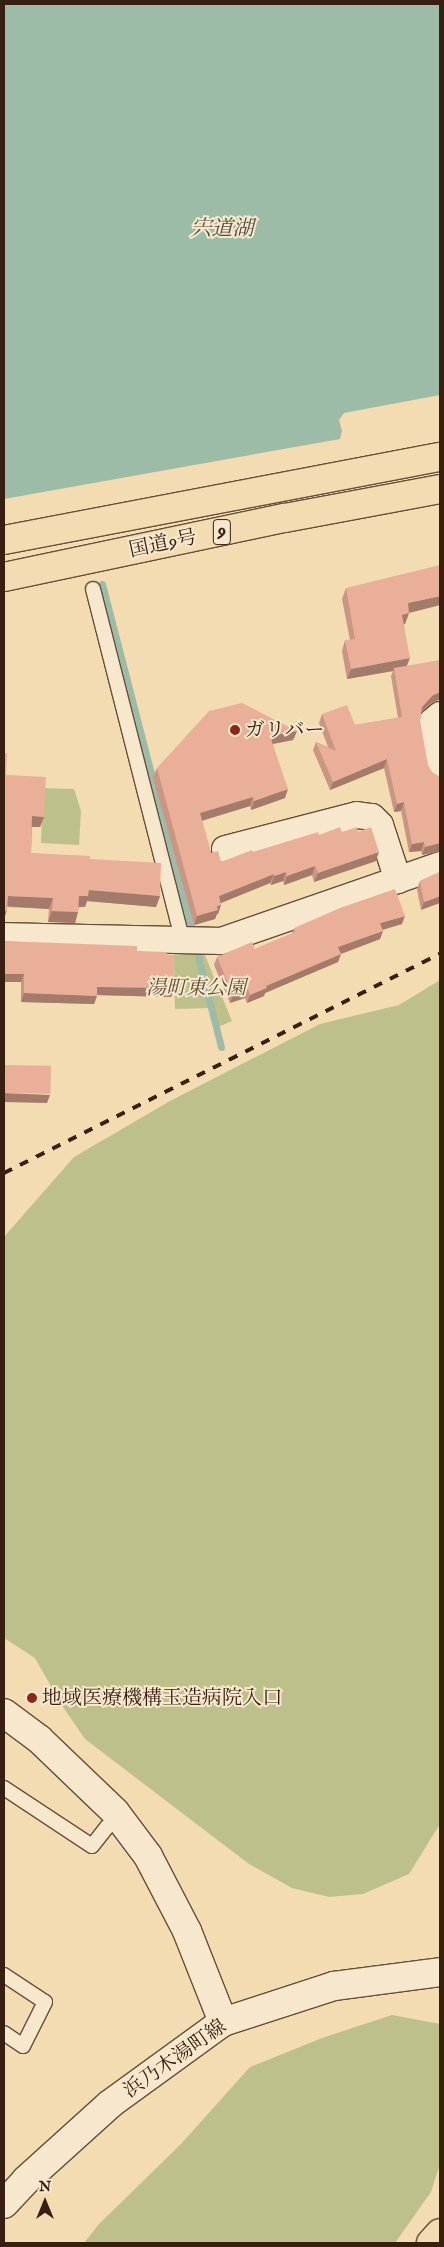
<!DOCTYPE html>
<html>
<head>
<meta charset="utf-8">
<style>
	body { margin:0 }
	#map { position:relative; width:444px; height:2247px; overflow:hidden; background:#f3dcb2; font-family:"IM FELL English","Noto Serif JP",serif }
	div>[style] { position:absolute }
	.green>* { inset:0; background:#bdc08a }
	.water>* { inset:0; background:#9cbca8 }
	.stream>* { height:7px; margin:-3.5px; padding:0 3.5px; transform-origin:3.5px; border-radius:3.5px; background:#9cbca8 }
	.roads { filter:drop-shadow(1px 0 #664e3a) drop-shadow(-1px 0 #664e3a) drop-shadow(0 1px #664e3a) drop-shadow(0 -1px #664e3a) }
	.lane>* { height:14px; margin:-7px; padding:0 7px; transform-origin:7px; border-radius:7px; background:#f7e8cd }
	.street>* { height:26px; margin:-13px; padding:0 13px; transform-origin:13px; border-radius:13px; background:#f7e8cd }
	.secondary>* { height:28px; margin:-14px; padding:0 14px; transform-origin:14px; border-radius:14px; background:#f7e8cd }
	.highway>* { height:28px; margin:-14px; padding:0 14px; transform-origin:14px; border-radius:14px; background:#f3dcb2 }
	.rail>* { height:4px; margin-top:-2px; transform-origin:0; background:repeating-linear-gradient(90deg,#371f12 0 9px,transparent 0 18px) }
	.wall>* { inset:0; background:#c99684 }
	.shaded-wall>* { inset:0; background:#a47a6b }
	.building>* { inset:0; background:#eaaf99; transform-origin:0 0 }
	.dots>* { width:14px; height:14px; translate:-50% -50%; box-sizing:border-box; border:2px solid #f7e8cd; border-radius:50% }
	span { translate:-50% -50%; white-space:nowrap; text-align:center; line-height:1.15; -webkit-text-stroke:4px #f7e8cd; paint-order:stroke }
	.shield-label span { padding:1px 4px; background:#f7e8cd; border:1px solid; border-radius:4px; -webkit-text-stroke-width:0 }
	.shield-label { font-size:19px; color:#371f12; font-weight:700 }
	.street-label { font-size:20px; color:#371f12 }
	.poi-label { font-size:20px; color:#371f12 }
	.left { translate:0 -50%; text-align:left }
	.park-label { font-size:20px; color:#5f4f36; font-style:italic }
	.water-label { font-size:21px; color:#554e3f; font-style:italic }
	.frame { position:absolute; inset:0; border:5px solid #371f12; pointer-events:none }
	.north { position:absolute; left:20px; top:2177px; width:50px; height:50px; -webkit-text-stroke:4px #f7e8cd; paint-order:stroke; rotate:0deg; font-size:14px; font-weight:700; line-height:20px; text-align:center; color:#371f12 }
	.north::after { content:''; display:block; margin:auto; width:18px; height:22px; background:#371f12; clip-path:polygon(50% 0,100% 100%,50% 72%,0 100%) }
</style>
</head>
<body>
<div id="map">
	<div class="green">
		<i style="clip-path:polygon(43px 788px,74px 789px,81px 811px,79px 845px,41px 843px)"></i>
		<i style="clip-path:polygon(174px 952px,204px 953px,232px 1021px,218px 1027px,213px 1008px,175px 1009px)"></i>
		<i style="clip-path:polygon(440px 980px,440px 1824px,409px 1874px,363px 1894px,329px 1897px,292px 1888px,249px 1864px,85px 1739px,61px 1704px,35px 1658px,4px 1638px,4px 1237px,74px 1157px,170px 1101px,320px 1024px,399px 1005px)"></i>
		<i style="clip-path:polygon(392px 2015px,440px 2024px,440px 2164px,431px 2192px,395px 2243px,84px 2243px,99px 2224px,181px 2144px,250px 2067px,322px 2038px)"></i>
	</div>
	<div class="water">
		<i style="clip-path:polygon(4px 4px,440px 4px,440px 395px,344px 413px,339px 420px,342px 431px,340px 439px,4px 499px)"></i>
	</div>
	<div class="stream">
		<i style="left:102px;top:584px;width:355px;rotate:75.5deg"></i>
		<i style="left:197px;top:952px;width:98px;rotate:75.8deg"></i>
	</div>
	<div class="roads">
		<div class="lane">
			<i style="left:93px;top:589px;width:363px;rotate:75.7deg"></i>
			<i style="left:4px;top:1788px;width:105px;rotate:33.4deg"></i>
			<i style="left:92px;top:1846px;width:24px;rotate:-52deg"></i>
			<i style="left:107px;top:1827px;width:15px;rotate:-32deg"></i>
			<i style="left:4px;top:1975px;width:49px;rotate:33.4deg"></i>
			<i style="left:45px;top:2002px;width:49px;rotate:116.6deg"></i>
			<i style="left:23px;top:2046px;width:23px;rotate:-146deg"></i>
		</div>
		<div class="street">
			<i style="left:440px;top:715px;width:11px;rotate:139deg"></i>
			<i style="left:432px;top:722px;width:7px;rotate:90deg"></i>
			<i style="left:432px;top:729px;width:42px;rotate:79deg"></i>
			<i style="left:225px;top:849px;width:136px;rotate:-14.4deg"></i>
			<i style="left:357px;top:815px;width:15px;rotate:8deg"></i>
			<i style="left:372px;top:817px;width:11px;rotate:45deg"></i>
			<i style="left:380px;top:825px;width:58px;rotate:71.9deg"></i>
			<i style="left:4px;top:936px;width:217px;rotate:1.3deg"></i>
			<i style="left:221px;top:941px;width:232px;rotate:-19.1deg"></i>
		</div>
		<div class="secondary">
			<i style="left:4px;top:1713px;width:44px;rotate:36.6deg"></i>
			<i style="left:39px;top:1739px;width:105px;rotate:43.8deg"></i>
			<i style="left:115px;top:1812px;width:55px;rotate:53.1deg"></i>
			<i style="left:148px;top:1856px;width:85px;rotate:62.5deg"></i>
			<i style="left:187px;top:1931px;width:98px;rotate:68.4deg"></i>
			<i style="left:4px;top:2204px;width:33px;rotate:-47deg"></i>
			<i style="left:26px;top:2180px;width:113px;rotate:-42.1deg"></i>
			<i style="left:110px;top:2104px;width:140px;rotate:-36deg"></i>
			<i style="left:223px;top:2022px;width:117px;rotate:-18deg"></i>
			<i style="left:334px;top:1986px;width:107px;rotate:-7.5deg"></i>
		</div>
		<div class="highway">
			<i style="left:4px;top:540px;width:444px;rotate:-10.8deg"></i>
			<i style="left:4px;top:577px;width:287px;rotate:-11.9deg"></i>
			<i style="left:285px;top:518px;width:158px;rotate:-10.6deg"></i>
			<i style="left:431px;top:2243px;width:13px;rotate:-48deg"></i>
		</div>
	</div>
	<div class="rail">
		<i style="left:4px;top:1173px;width:488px;rotate:-26.7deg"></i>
	</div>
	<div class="wall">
		<i style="clip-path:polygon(346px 588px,440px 605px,409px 613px,405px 624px,404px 624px,407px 666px,438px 700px,430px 704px,421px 713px,420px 721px,440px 851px,422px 855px,421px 851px,409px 852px,401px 811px,394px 812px,384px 768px,330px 790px,313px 750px,316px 742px,328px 747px,319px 723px,322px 714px,355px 725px,398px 718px,391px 676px,393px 671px,347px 679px,342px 651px,345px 640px,350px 640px,342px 599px)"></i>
		<i style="clip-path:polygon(297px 731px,293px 740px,273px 744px,285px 798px,251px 810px,250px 806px,202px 821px,211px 853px,221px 862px,253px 852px,319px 835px,342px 832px,358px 832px,376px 861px,314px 882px,312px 875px,284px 885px,283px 881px,271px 885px,270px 883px,221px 903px,218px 914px,217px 914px,215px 919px,194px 925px,153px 777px,157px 768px)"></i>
		<i style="clip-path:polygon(6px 775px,44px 817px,40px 827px,32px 827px,31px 853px,90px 859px,160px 896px,156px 907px,87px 901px,85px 907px,79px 907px,75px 923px,48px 922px,49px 909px,7px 907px)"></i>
		<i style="clip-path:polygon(440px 872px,421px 910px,417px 889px,420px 881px)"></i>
		<i style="clip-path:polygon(402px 924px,383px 930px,380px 939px,341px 954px,338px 962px,265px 993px,264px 996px,247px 1003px,245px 998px,230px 1003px,214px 965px,217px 957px,255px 949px,292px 934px,294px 928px)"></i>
		<i style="clip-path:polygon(4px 941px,137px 951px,167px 955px,174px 988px,171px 997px,97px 995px,94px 1004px,21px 1002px,21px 982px)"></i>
	</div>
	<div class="shaded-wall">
		<i style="clip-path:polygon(440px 596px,440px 605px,404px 614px,408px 603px)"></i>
		<i style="clip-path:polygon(409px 613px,405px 624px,398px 625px,402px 615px)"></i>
		<i style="clip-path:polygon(410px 658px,406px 668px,394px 668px,393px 671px,347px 679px,351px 669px)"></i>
		<i style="clip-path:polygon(440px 692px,440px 700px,438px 700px,430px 704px,419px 715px,422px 707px,433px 695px)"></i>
		<i style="clip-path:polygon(297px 731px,293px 740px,267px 745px,270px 736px)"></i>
		<i style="clip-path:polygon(387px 759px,384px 768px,330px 790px,333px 782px)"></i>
		<i style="clip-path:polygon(288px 789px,285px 798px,251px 810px,254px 801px)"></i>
		<i style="clip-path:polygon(253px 797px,250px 806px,197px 822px,200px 813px)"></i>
		<i style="clip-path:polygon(404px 802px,401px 811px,394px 812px,397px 804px)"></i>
		<i style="clip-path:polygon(32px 816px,44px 817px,40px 827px,28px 827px)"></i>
		<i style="clip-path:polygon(424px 842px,421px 851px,409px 852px,412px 844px)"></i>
		<i style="clip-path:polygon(440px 843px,440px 851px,422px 855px,425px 847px)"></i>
		<i style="clip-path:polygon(379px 852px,376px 861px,314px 882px,318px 873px)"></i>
		<i style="clip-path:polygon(315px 866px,312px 875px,284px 885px,287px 876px)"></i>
		<i style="clip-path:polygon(286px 872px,283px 881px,271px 885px,274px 876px)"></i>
		<i style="clip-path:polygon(274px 874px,270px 883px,216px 905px,219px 896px)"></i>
		<i style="clip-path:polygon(89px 890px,160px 896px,156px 907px,87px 901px,85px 907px,75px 907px,79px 896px)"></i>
		<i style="clip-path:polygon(8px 896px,53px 898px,49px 909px,4px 906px)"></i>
		<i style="clip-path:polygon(440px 896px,440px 903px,421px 910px,424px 902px)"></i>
		<i style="clip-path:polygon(221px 905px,218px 914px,217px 914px,215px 919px,194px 925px,197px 916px,217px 906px)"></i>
		<i style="clip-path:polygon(7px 910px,4px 919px,4px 912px)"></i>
		<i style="clip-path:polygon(52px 911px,78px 912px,75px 923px,48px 922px)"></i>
		<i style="clip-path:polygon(405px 916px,402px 924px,377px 931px,380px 923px)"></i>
		<i style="clip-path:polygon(383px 931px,380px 939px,335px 956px,338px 947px)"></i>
		<i style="clip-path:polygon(341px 954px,338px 962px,265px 993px,264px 996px,247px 1003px,250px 995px,266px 986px)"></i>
		<i style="clip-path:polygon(4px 974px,24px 974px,21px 982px,4px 982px)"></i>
		<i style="clip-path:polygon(97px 987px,174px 988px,171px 997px,94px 995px)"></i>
		<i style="clip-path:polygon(248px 989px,245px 998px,230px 1003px,233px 995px)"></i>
		<i style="clip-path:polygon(24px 993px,97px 996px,94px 1004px,21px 1002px)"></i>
		<i style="clip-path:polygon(4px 1093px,50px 1095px,47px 1103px,4px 1102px)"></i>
	</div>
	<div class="building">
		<i style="clip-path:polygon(440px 565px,440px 596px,408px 603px,409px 613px,402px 615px,410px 658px,351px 669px,345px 640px,355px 639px,346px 588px)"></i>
		<i style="clip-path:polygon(440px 660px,440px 692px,433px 695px,422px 707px,420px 721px,428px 765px,432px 772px,439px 776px,440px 776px,440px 843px,425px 847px,424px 842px,412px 844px,404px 802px,397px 804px,387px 759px,333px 782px,316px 742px,336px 751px,322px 714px,347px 705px,355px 725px,402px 717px,394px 668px)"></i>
		<i style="clip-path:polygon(242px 703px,297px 731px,270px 736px,288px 789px,254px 801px,253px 797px,200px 813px,211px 853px,218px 851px,221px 862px,252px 850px,253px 852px,318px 832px,319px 835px,340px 827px,342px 832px,357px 827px,358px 832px,371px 827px,379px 852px,318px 873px,315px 866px,287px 876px,286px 872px,274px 876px,274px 874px,219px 896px,221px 905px,217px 906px,218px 910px,197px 916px,157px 768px,209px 711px)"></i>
		<i style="clip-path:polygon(4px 753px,7px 753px,6px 775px,46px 777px,44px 817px,32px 816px,31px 853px,90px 856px,90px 859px,161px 863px,160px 896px,89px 890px,88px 896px,79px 896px,78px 912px,52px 911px,53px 898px,8px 896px,7px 910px,4px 912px)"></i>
		<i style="clip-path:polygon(440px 872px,440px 896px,424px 902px,420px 881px)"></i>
		<i style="clip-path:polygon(395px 889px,405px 916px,380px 923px,383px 931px,338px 947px,341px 954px,266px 986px,267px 988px,250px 995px,248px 989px,233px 995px,217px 957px,252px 942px,255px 949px,295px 932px,294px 928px,340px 908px)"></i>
		<i style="clip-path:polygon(4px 941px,137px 946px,137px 951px,167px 952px,167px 955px,174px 955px,174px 988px,97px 987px,97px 996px,24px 993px,24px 974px,4px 974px)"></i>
		<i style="left:4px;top:1065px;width:47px;height:28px;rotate:1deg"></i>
	</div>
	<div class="dots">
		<i style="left:235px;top:730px;background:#8f2418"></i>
		<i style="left:32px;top:1698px;background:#8f2418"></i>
	</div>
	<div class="shield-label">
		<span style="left:222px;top:532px">9</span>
	</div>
	<div class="street-label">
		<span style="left:163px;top:544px;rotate:-12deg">国道9号</span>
		<span style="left:175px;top:2059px;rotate:-35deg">浜乃木湯町線</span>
	</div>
	<div class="poi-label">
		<span class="left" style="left:245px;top:730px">ガリバー</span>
		<span class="left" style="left:42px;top:1698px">地域医療機構玉造病院入口</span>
	</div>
	<div class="park-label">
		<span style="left:196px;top:988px">湯町東公園</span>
	</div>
	<div class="water-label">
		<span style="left:222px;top:230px">宍道湖</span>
	</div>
	<div class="frame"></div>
	<div class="north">N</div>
</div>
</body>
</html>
